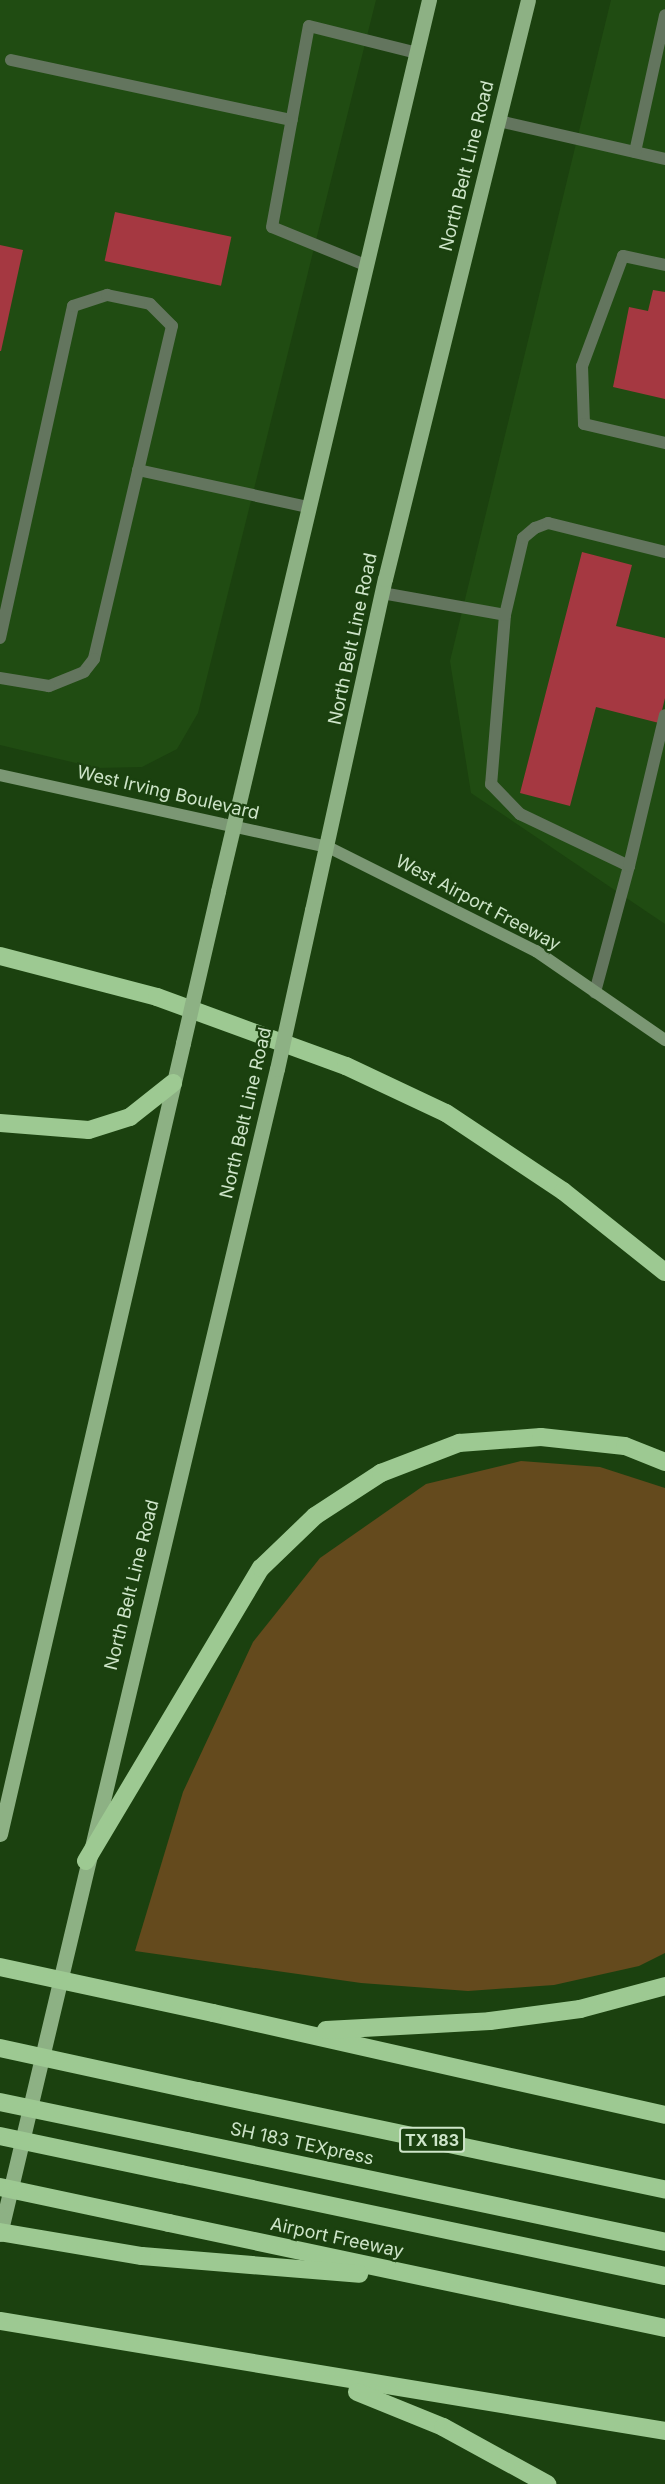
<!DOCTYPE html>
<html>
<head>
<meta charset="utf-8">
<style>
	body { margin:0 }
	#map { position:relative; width:665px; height:2484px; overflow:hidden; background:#1b410f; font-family:Inter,sans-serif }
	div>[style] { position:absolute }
	.built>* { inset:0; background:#204c12 }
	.green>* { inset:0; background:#644a1d }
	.building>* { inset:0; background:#a53841; transform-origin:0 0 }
	.lane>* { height:12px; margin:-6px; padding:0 6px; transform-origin:6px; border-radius:6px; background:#63755e }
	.secondary>* { height:12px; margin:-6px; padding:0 6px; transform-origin:6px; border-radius:6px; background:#7b9774 }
	.primary>* { height:15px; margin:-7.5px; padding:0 7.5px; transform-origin:7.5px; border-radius:7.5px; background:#8db184 }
	.highway>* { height:18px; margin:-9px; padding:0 9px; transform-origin:9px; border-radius:9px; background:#9dc992 }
	.primary-bridge>* { height:15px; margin:-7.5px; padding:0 7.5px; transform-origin:7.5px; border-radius:7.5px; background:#8db184 }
	.highway-bridge>* { height:18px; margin:-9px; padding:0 9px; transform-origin:9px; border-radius:9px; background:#9dc992 }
	span { translate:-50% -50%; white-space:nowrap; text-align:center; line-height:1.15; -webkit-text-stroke:4.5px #1b410f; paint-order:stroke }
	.shield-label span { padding:2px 4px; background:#1b410f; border:2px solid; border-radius:4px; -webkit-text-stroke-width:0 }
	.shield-label { font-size:16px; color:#cee5c9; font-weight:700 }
	.street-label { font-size:18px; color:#cee5c9 }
</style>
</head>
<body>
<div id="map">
	<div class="built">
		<i style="clip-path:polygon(0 0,376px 0,198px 713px,177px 749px,142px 767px,97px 768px,0 745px)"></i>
		<i style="clip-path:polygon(611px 0,665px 0,665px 924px,471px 793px,450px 661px)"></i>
	</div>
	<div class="green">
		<i style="clip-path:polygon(521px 1461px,600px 1467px,665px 1488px,665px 1953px,639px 1966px,554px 1985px,468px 1991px,361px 1983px,135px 1951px,183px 1792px,253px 1642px,320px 1558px,426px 1484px)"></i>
	</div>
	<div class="building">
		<i style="left:115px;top:212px;width:119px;height:50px;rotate:12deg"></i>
		<i style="clip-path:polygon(0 245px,23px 250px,1px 351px,0 351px)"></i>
		<i style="clip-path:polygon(653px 290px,665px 292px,665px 399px,613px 387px,629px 307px,648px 311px)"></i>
		<i style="clip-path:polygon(582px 552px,632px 565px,616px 626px,665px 638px,665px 698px,659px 723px,596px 707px,570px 806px,520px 793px)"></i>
	</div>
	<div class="lane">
		<i style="left:11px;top:60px;width:287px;rotate:12.1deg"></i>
		<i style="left:499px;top:121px;width:170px;rotate:12.9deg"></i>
		<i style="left:635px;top:152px;width:140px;rotate:-77.6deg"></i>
		<i style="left:365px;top:265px;width:100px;rotate:-157.8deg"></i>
		<i style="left:272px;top:227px;width:204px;rotate:-79.6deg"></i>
		<i style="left:309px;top:26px;width:111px;rotate:14deg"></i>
		<i style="left:665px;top:265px;width:43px;rotate:-167.9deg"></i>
		<i style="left:623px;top:256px;width:117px;rotate:110.4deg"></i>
		<i style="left:582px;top:366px;width:58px;rotate:88deg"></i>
		<i style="left:584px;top:424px;width:83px;rotate:13.2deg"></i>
		<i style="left:138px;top:470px;width:173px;rotate:12.3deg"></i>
		<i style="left:382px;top:593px;width:125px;rotate:10.1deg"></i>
		<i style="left:505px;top:615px;width:170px;rotate:94.7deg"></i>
		<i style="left:491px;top:784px;width:42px;rotate:46deg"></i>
		<i style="left:520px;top:814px;width:121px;rotate:25.5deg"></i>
		<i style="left:629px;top:866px;width:131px;rotate:105.1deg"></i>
		<i style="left:505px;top:615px;width:79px;rotate:-76.8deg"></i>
		<i style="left:523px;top:538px;width:16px;rotate:-40deg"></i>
		<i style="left:535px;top:528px;width:14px;rotate:-21deg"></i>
		<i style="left:548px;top:523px;width:121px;rotate:13.9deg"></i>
		<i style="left:0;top:638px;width:340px;rotate:-77.6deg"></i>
		<i style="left:73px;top:306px;width:36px;rotate:-18deg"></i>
		<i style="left:107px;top:295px;width:44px;rotate:11.8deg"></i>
		<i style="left:150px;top:304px;width:31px;rotate:45deg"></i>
		<i style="left:172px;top:326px;width:342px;rotate:103.2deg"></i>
		<i style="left:94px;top:659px;width:16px;rotate:128deg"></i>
		<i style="left:84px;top:672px;width:38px;rotate:158deg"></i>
		<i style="left:49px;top:686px;width:50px;rotate:-170.7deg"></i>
		<i style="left:629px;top:866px;width:155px;rotate:-76.6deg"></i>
	</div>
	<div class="secondary">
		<i style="left:0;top:775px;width:336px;rotate:12.4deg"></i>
		<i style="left:328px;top:847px;width:233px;rotate:26.6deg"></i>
		<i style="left:536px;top:951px;width:157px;rotate:34.6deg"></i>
	</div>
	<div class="primary">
		<i style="left:218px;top:891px;width:916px;rotate:-76.68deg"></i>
		<i style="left:312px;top:910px;width:339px;rotate:-77.6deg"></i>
		<i style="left:385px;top:579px;width:596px;rotate:-76.13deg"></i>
		<i style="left:0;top:1834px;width:812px;rotate:-76.97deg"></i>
		<i style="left:0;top:2234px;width:1197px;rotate:-76.63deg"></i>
	</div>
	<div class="highway">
		<i style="left:0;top:956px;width:162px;rotate:14.6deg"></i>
		<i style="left:157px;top:997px;width:201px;rotate:20.1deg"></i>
		<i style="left:346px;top:1066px;width:110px;rotate:25.2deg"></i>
		<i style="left:446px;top:1113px;width:141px;rotate:33.7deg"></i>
		<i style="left:563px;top:1191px;width:130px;rotate:38.5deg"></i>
		<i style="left:0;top:1123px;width:89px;rotate:4.5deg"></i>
		<i style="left:89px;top:1130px;width:43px;rotate:-17.6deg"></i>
		<i style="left:130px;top:1117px;width:55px;rotate:-38.3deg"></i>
		<i style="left:86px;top:1861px;width:341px;rotate:-59.2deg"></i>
		<i style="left:261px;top:1568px;width:75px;rotate:-43.9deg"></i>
		<i style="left:315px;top:1516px;width:79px;rotate:-33.1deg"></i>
		<i style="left:381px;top:1473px;width:84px;rotate:-21deg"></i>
		<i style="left:459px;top:1443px;width:82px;rotate:-4.2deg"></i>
		<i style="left:541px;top:1437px;width:84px;rotate:6.1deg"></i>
		<i style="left:625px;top:1446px;width:43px;rotate:21.8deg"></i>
		<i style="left:213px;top:2013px;width:463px;rotate:12.7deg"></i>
		<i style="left:326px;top:2030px;width:164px;rotate:-3.1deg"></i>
		<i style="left:490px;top:2021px;width:91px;rotate:-7.6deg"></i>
		<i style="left:580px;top:2009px;width:88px;rotate:-15.1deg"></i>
		<i style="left:198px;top:2091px;width:477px;rotate:11.9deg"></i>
		<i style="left:187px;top:2141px;width:489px;rotate:11.9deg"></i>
		<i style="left:181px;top:2174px;width:495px;rotate:11.9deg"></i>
		<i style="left:169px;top:2223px;width:507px;rotate:11.95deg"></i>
		<i style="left:142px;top:2256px;width:218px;rotate:4.7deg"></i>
		<i style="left:0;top:2321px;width:674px;rotate:9.39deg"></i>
		<i style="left:357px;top:2392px;width:93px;rotate:22.1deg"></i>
		<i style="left:443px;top:2427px;width:119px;rotate:28.7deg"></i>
	</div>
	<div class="primary-bridge">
		<i style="left:183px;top:1043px;width:156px;rotate:-77deg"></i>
		<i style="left:277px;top:1069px;width:163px;rotate:-77.6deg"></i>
	</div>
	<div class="highway-bridge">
		<i style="left:0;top:1967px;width:218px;rotate:12.2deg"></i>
		<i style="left:0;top:2048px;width:203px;rotate:12.3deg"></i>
		<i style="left:0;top:2102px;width:191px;rotate:11.8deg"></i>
		<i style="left:0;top:2136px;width:185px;rotate:11.9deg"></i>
		<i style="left:0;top:2187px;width:173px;rotate:12deg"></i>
		<i style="left:0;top:2232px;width:144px;rotate:9.6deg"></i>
	</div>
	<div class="shield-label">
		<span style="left:432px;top:2140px">TX 183</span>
	</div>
	<div class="street-label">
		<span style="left:467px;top:166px;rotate:-76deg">North Belt Line Road</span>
		<span style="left:353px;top:639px;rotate:-78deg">North Belt Line Road</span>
		<span style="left:168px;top:793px;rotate:13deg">West Irving Boulevard</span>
		<span style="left:478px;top:903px;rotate:28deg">West Airport Freeway</span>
		<span style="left:246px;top:1113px;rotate:-77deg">North Belt Line Road</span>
		<span style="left:132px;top:1585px;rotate:-76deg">North Belt Line Road</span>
		<span style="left:302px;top:2144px;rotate:12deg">SH 183 TEXpress</span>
		<span style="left:337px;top:2238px;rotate:12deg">Airport Freeway</span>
	</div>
</div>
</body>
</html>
